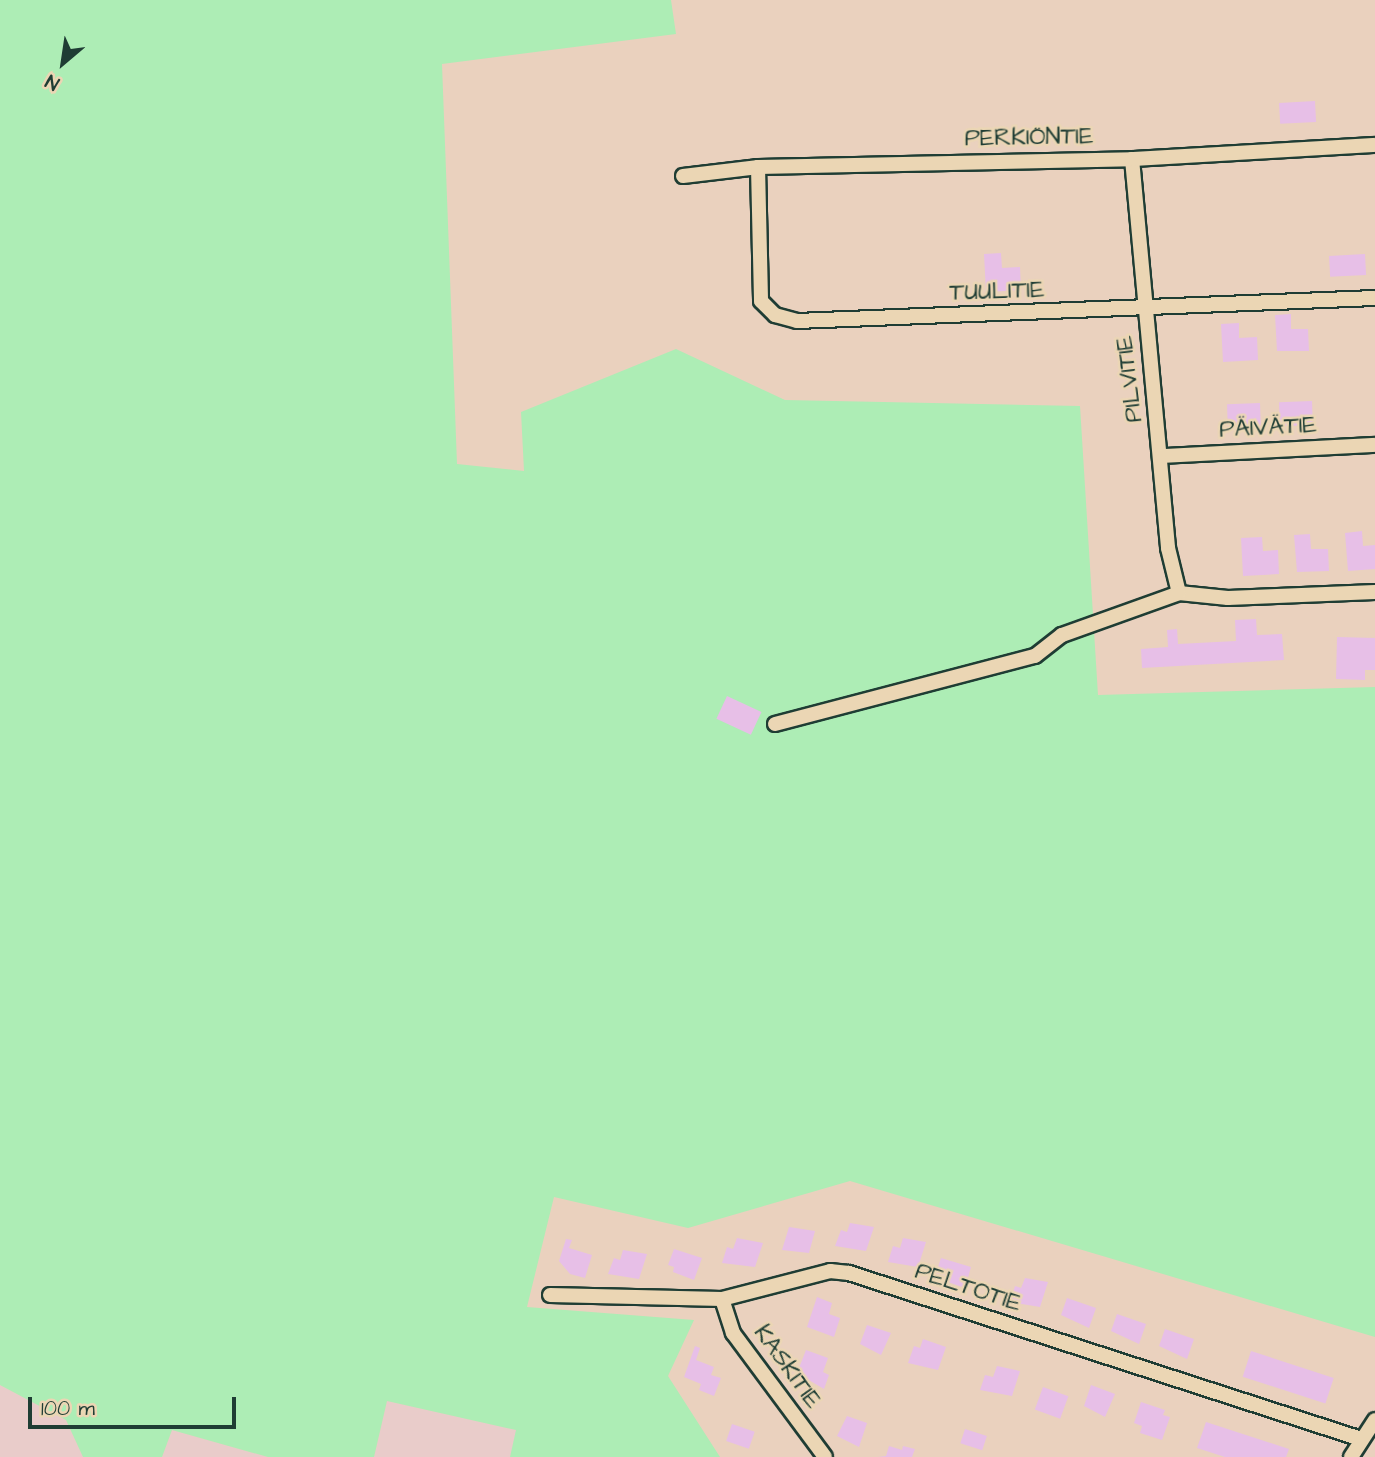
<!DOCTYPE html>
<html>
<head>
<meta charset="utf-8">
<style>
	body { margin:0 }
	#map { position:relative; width:1375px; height:1457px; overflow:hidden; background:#ead1be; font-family:"Architects Daughter",sans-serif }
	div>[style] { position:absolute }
	.built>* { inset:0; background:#e9ccca }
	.green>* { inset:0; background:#adedb5 }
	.building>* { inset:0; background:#e7bfe7; transform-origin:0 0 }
	.roads { filter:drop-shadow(2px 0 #1f3d34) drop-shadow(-2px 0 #1f3d34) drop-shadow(0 2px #1f3d34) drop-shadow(0 -2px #1f3d34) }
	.minor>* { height:14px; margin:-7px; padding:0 7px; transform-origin:7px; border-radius:7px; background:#ebd6b4 }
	span { translate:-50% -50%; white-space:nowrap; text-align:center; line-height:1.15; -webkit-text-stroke:5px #ebd6b4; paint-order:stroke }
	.street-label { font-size:24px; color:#1f3d34 }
	.north { position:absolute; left:28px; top:28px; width:70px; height:70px; -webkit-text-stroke:5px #ebd6b4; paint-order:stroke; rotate:209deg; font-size:19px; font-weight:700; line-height:28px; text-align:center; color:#1f3d34 }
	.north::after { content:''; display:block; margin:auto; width:24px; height:32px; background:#1f3d34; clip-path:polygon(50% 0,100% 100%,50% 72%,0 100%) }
	.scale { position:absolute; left:28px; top:1397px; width:208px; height:32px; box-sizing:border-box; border:4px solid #1f3d34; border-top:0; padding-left:9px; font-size:21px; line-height:24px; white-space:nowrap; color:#1f3d34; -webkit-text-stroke:5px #ebd6b4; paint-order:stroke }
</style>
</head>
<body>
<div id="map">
	<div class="built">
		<i style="clip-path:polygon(0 1385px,66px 1420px,83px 1457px,0 1457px)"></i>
		<i style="clip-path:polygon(387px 1401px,517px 1430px,510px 1457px,374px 1457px)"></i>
		<i style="clip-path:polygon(172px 1430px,268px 1457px,162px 1457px)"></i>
	</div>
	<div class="green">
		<i style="clip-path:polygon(0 0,671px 0,676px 34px,442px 64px,457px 464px,524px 471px,521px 412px,676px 349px,785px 400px,1080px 406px,1098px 695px,1375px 687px,1375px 1337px,850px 1181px,688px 1228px,554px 1197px,527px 1307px,694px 1320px,668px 1376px,720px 1457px,510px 1457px,516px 1430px,387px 1401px,374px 1457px,268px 1457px,172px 1430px,162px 1457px,83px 1457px,66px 1420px,0 1385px)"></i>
	</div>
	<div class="building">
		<i style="left:1315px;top:101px;width:21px;height:36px;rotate:87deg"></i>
		<i style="clip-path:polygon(1001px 253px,1002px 268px,1020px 267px,1021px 290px,986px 292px,984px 254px)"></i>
		<i style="left:1365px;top:254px;width:21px;height:36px;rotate:87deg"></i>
		<i style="clip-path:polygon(1291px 314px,1291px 329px,1308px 329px,1309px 351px,1277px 351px,1275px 315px)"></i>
		<i style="clip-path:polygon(1239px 323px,1239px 338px,1257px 337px,1258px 360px,1223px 362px,1221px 324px)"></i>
		<i style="left:1312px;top:401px;width:24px;height:33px;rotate:88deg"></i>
		<i style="left:1260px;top:403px;width:25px;height:33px;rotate:88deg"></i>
		<i style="clip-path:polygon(1362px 531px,1363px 546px,1375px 545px,1375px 569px,1348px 571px,1345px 533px)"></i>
		<i style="clip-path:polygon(1310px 534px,1311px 549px,1328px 549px,1329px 571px,1297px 572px,1294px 535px)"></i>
		<i style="clip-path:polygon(1262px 537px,1263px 551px,1278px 550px,1279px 574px,1243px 576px,1241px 538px)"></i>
		<i style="clip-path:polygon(1256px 619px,1257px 635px,1282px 634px,1284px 660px,1142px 668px,1141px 649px,1168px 647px,1167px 630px,1177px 629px,1178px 644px,1236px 641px,1235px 620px)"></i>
		<i style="clip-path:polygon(1337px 637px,1375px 638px,1375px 670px,1365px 670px,1365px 680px,1336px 679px)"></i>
		<i style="left:727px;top:696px;width:38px;height:25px;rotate:25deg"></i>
		<i style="clip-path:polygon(850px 1223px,874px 1227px,866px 1251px,835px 1246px,841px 1230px,847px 1232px)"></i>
		<i style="clip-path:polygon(789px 1227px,815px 1231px,809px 1253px,782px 1250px)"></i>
		<i style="clip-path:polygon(737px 1238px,763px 1243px,755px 1267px,722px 1263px,727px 1247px,733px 1249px)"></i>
		<i style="clip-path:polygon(903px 1238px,926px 1242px,918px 1267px,888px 1262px,893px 1246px,900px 1248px)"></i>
		<i style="clip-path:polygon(566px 1239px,572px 1240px,569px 1248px,592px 1255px,585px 1278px,570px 1274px,559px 1261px)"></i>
		<i style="clip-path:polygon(674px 1249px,702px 1258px,694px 1280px,673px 1272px,674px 1267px,668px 1265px)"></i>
		<i style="clip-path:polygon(623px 1250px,647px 1254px,639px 1279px,608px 1274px,614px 1258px,620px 1260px)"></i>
		<i style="clip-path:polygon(941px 1258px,971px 1267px,965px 1288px,942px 1280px,944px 1275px,936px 1273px)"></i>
		<i style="clip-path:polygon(1025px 1278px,1048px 1282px,1040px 1307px,1010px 1302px,1015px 1286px,1021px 1288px)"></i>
		<i style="clip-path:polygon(817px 1297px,832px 1303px,829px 1314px,840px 1318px,834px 1337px,807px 1327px)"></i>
		<i style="clip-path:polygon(1067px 1298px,1096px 1308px,1089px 1328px,1061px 1315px)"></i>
		<i style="clip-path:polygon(1117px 1314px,1146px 1324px,1139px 1344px,1111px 1331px)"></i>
		<i style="clip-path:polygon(867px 1325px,891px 1333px,881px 1355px,860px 1344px)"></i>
		<i style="clip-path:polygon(1165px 1329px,1194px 1339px,1187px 1359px,1159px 1346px)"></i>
		<i style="clip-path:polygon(923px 1339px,946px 1347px,938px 1370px,908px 1363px,914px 1346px,920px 1348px)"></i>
		<i style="clip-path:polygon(695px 1346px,700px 1348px,696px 1360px,714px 1367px,711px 1375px,721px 1378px,714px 1396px,699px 1390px,701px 1384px,684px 1377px)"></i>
		<i style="clip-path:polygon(806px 1350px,828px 1358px,823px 1372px,829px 1375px,824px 1389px,797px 1373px)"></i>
		<i style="left:1251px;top:1351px;width:87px;height:27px;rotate:18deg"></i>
		<i style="clip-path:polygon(997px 1366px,1020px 1371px,1012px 1396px,980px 1390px,985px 1375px,993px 1377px)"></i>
		<i style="clip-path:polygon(1091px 1385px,1115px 1394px,1105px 1417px,1084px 1406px)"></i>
		<i style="left:1043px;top:1387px;width:27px;height:24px;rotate:20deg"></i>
		<i style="clip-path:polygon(1141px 1402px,1165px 1410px,1163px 1415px,1170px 1417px,1162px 1440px,1140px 1433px,1142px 1426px,1134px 1423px)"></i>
		<i style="clip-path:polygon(847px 1416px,867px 1423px,859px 1447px,837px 1436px)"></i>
		<i style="clip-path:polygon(1206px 1422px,1289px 1449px,1286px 1457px,1225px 1457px,1197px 1448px)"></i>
		<i style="left:732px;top:1424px;width:24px;height:18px;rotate:19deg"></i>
		<i style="left:965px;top:1429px;width:23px;height:15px;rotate:18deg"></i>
		<i style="clip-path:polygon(889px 1446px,902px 1450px,903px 1446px,915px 1449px,912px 1457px,878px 1457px,886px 1456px)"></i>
	</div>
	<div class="roads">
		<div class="minor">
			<i style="left:1132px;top:159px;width:391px;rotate:84.7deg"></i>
			<i style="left:1168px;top:548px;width:46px;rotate:76.3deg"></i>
			<i style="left:1179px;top:593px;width:49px;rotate:5.8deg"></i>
			<i style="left:1228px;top:598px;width:147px;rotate:-2.3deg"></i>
			<i style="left:758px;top:167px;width:134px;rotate:88.7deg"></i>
			<i style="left:761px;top:301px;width:20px;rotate:45deg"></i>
			<i style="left:775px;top:315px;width:23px;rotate:15deg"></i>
			<i style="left:797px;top:321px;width:578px;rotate:-2.28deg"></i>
			<i style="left:683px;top:176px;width:76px;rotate:-6.8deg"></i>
			<i style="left:758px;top:167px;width:374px;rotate:-1.2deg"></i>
			<i style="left:1132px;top:159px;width:243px;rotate:-3.3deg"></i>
			<i style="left:1163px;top:456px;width:212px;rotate:-3deg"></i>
			<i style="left:775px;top:724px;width:269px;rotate:-14.7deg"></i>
			<i style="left:1035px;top:656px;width:34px;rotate:-38deg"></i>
			<i style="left:1062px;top:635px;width:124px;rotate:-19.7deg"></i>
			<i style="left:550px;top:1295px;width:172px;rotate:1.3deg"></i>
			<i style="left:722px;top:1299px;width:112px;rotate:-14.5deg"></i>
			<i style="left:830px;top:1271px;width:19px;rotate:6deg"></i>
			<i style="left:849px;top:1273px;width:538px;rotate:17.96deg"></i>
			<i style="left:722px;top:1299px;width:36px;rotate:72deg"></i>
			<i style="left:733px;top:1333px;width:154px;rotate:53.4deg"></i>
			<i style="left:1351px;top:1457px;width:44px;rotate:-57deg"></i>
		</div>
	</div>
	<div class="street-label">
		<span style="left:1029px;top:138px;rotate:-1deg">PERKIÖNTIE</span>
		<span style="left:997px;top:292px;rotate:-2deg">TUULITIE</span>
		<span style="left:1130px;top:379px;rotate:-97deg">PILVITIE</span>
		<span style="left:1268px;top:428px;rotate:-3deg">PÄIVÄTIE</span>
		<span style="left:968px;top:1288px;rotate:18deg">PELTOTIE</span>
		<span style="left:787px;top:1367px;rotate:54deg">KASKITIE</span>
	</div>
	<div class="north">N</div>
	<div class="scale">100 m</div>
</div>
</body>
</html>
